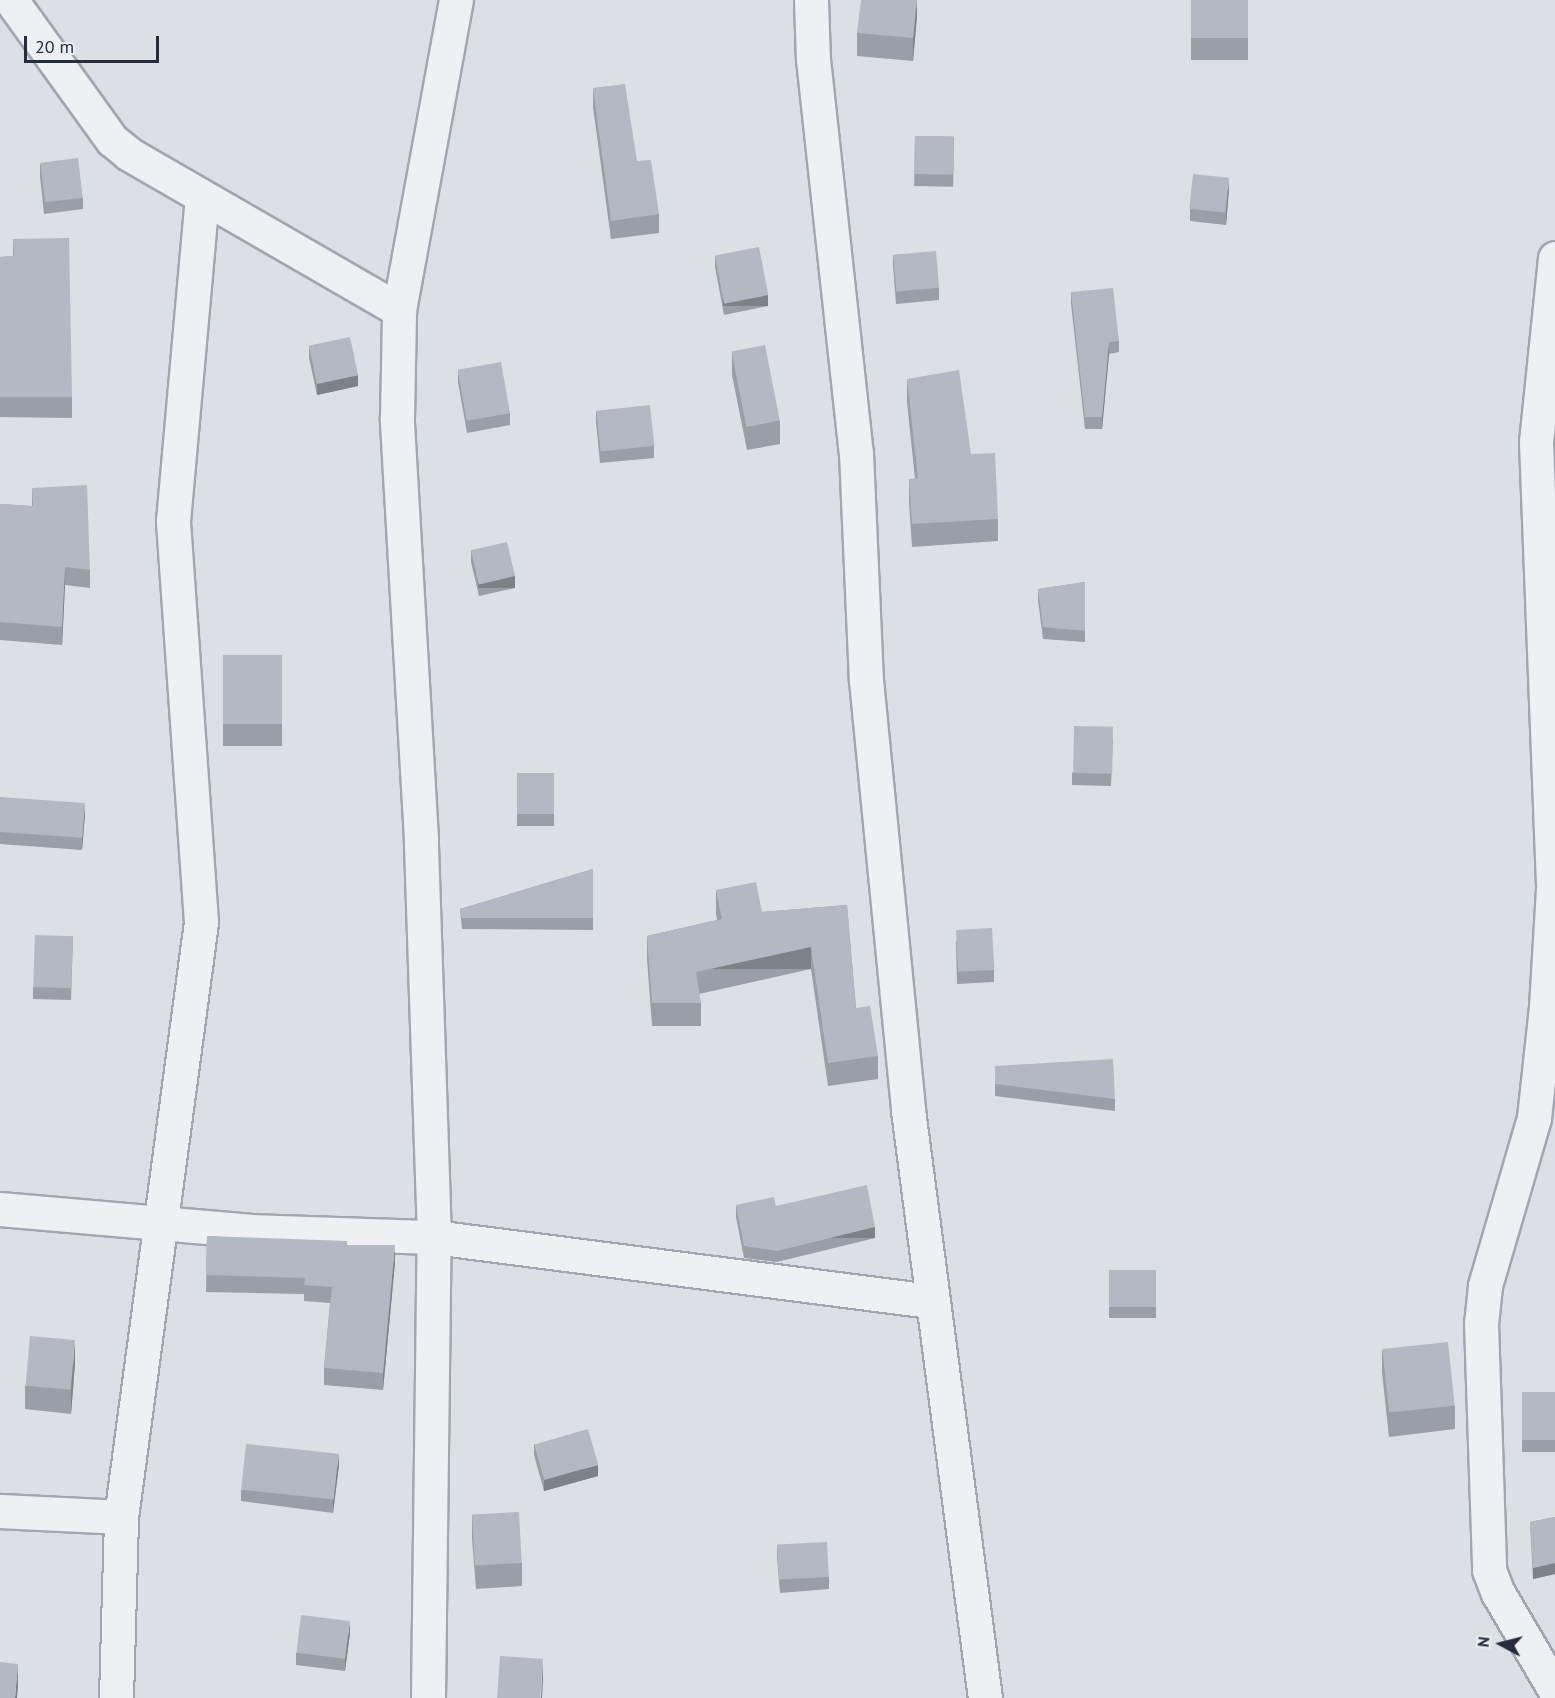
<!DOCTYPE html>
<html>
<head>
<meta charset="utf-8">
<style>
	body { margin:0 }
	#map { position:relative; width:1555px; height:1698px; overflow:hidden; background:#dcdfe6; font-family:"PT Sans",sans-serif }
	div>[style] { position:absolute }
	.roads { filter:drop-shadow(2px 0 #a2a6af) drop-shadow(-2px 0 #a2a6af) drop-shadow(0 2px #a2a6af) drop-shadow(0 -2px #a2a6af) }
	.minor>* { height:33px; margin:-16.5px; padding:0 16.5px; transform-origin:16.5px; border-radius:16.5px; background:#eef0f4 }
	.wall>* { inset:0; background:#9a9ea7; transform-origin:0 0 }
	.shaded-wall>* { inset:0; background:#7d8188; transform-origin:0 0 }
	.building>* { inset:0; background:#b3b8c2; transform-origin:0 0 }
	span { translate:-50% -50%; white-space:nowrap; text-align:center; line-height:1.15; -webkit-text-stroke:4.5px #ebeef4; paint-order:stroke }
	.north { position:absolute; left:1471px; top:1614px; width:60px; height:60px; -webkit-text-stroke:4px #ebeef4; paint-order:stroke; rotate:277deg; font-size:16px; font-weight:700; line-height:24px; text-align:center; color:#262c3b }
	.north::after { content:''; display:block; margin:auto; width:21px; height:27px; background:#262c3b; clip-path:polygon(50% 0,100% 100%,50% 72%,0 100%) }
	.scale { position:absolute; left:24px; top:36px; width:135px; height:27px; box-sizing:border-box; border:3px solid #262c3b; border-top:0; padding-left:8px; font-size:18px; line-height:21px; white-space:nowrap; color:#262c3b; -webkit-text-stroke:4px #ebeef4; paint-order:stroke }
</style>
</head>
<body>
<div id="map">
	<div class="roads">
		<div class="minor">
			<i style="left:11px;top:0;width:173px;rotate:54.2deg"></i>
			<i style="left:112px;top:140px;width:22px;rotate:39deg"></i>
			<i style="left:129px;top:154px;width:312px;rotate:30deg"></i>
			<i style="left:811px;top:0;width:59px;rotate:88.1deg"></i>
			<i style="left:813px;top:59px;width:396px;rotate:83.8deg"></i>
			<i style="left:856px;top:453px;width:227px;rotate:87.5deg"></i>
			<i style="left:866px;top:680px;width:432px;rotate:84.4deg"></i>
			<i style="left:908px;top:1110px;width:593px;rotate:82.54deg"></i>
			<i style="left:1555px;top:258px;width:185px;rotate:95.9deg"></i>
			<i style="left:1536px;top:442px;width:447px;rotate:87.8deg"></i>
			<i style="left:1553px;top:889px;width:118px;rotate:93.4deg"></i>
			<i style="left:1546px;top:1007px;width:112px;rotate:96.2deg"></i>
			<i style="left:1534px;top:1118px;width:175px;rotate:106.3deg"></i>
			<i style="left:1485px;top:1286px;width:37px;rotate:96deg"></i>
			<i style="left:1481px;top:1323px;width:247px;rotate:88.1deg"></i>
			<i style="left:1489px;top:1570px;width:25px;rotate:69deg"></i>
			<i style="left:1498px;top:1593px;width:113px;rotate:59.6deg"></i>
			<i style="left:0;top:1209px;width:250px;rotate:5deg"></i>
			<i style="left:249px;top:1231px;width:185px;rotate:1.9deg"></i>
			<i style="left:434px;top:1237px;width:500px;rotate:7.35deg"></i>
			<i style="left:0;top:1511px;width:121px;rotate:2.8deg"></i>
			<i style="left:116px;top:1698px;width:181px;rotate:-88.4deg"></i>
			<i style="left:121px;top:1517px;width:600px;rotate:-82.34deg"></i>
			<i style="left:201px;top:922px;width:402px;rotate:-94deg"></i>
			<i style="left:173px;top:521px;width:325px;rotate:-84.9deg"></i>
			<i style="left:428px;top:1698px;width:461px;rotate:-89.3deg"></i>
			<i style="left:434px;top:1237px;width:398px;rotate:-91.9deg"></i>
			<i style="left:421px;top:839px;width:422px;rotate:-93.3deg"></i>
			<i style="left:397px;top:418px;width:108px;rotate:-88.9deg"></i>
			<i style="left:399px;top:310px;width:315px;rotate:-79.6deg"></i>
		</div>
	</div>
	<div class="wall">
		<i style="clip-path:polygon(917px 0,917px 16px,913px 61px,857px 56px,857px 33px)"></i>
		<i style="left:1191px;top:0;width:57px;height:60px"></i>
		<i style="clip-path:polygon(593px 88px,637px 161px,659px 214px,659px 233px,611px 239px,593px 107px)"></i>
		<i style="left:915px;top:136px;width:39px;height:50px;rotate:1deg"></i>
		<i style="clip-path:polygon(40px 164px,83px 198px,83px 209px,44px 214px,40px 176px)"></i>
		<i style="clip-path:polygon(1229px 189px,1226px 225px,1190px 221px,1190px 209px)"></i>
		<i style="clip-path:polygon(13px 239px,72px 397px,72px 418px,0 417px,0 257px,13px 256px)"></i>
		<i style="clip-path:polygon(893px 255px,939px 288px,939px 300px,896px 304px,893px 266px)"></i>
		<i style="clip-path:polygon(715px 256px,768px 306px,724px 315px,715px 267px)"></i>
		<i style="clip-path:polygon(1071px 292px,1119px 341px,1119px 352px,1109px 354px,1102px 429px,1085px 429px,1071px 304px)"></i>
		<i style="clip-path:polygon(309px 346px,358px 386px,317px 395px,309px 358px)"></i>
		<i style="clip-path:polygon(732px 352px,780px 421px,780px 444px,747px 450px,732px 375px)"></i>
		<i style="clip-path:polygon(458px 370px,510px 413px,510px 425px,467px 433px,458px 382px)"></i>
		<i style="clip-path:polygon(907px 379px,971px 454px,998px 519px,998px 541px,912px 547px,909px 502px,909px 479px,915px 479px,907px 402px)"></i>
		<i style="clip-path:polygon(596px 411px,654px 446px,654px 458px,600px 463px,596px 422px)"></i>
		<i style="clip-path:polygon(32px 488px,90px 570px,90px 588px,65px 585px,62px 645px,0 640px,0 504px,32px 506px)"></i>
		<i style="clip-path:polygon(471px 550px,515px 588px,479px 596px,471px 562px)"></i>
		<i style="clip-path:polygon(1085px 582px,1085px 642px,1043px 639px,1038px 600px,1038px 589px)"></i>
		<i style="left:223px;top:655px;width:59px;height:91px"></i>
		<i style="clip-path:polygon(1113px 738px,1111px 786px,1072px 785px,1072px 773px)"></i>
		<i style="left:517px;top:773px;width:37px;height:53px"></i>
		<i style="clip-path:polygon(0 797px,85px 814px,82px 850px,0 844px)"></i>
		<i style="clip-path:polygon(593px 869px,593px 930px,462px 929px,460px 909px)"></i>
		<i style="clip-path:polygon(716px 890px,762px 912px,847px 905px,856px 1008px,878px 1056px,878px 1079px,828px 1086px,811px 969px,699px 994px,701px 1003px,701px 1026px,652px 1026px,647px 959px,647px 936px,717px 920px,716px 913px)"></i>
		<i style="clip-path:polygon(73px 936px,71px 1000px,33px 999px,33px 987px)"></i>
		<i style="clip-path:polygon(956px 941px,994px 970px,994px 982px,957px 984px)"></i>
		<i style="clip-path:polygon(995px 1066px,1115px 1099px,1115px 1111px,995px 1096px)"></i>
		<i style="clip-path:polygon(736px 1205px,776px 1206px,875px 1238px,777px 1262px,744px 1258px,736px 1217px)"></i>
		<i style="clip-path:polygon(207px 1236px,347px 1245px,395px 1262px,383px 1390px,324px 1385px,324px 1368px,330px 1303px,304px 1301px,304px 1294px,206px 1292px)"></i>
		<i style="left:1109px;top:1270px;width:47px;height:48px"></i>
		<i style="clip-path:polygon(1382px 1350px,1455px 1406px,1455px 1429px,1389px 1437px,1382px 1372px)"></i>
		<i style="clip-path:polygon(75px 1363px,71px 1414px,25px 1409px,25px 1386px)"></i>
		<i style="left:1555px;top:1392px;width:60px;height:33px;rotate:90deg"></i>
		<i style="clip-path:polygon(534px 1444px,598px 1476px,544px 1491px,534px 1455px)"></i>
		<i style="clip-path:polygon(339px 1465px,333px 1513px,241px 1501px,241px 1490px)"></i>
		<i style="clip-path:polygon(472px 1515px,522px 1563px,522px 1586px,476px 1589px,472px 1538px)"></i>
		<i style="clip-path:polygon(1555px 1517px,1555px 1574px,1533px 1579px,1530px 1522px)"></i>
		<i style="clip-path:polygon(777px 1546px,829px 1577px,829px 1589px,780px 1593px,777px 1557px)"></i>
		<i style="clip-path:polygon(350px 1633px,345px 1671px,296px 1665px,296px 1653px)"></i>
	</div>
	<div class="shaded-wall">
		<i style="clip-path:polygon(917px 0,917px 16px,913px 61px,913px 38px)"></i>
		<i style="clip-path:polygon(1229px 178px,1229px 189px,1226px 225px,1226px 213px)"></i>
		<i style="left:768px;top:295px;width:11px;height:45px;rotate:90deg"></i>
		<i style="clip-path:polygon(1109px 342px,1109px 354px,1102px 429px,1102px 417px)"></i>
		<i style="clip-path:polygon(358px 375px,358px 386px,317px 395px,317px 383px)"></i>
		<i style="clip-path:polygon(65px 567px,65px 585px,62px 645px,62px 627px)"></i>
		<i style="left:515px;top:576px;width:12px;height:37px;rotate:90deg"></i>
		<i style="clip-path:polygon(85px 803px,85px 814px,82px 850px,82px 839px)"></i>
		<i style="left:811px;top:947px;width:22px;height:118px;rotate:90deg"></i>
		<i style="left:875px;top:1227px;width:11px;height:101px;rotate:90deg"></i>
		<i style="clip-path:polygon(395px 1245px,395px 1262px,383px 1390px,383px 1373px)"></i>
		<i style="clip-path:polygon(75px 1340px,75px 1363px,71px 1414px,71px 1391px)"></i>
		<i style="clip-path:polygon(339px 1453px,339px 1465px,333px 1513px,333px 1501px)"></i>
		<i style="clip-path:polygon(598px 1465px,598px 1476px,544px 1491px,544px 1479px)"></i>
		<i style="clip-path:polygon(1555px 1563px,1555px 1574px,1533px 1579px,1533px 1568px)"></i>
		<i style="clip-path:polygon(350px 1621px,350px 1633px,345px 1671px,345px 1659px)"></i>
		<i style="clip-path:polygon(543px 1659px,543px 1680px,542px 1698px,541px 1698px)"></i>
		<i style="clip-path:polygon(18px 1664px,18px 1686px,17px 1698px,15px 1698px)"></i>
	</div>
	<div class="building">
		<i style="clip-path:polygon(861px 0,917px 0,913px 38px,857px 33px)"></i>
		<i style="left:1191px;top:0;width:57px;height:38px"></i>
		<i style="clip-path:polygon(625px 84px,637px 161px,651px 160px,659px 214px,611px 221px,593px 88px)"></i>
		<i style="left:915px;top:136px;width:39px;height:38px;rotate:1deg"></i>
		<i style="left:78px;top:158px;width:40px;height:38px;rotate:83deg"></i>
		<i style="left:1193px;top:174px;width:36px;height:35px;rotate:6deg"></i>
		<i style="clip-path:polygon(69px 238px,72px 397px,0 397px,0 257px,14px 256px,13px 239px)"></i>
		<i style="left:759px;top:247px;width:49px;height:45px;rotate:79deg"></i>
		<i style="left:936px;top:251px;width:37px;height:43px;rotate:85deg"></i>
		<i style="clip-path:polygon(1113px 288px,1119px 341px,1109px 342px,1102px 417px,1085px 417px,1071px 292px)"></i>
		<i style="left:350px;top:337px;width:39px;height:42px;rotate:78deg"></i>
		<i style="left:765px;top:345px;width:77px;height:34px;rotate:79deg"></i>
		<i style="left:501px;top:362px;width:52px;height:44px;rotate:80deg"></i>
		<i style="clip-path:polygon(959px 370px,971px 454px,995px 453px,998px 519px,912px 524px,909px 479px,918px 478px,907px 379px)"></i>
		<i style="left:650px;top:405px;width:41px;height:54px;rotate:84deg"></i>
		<i style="clip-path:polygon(87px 485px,90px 570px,65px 567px,62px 627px,0 622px,0 504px,33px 506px,32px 488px)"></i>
		<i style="left:507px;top:542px;width:35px;height:37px;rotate:77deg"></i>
		<i style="clip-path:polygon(1085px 582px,1085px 631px,1043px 627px,1038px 589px)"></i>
		<i style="left:223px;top:655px;width:59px;height:69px"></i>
		<i style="left:1074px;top:726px;width:39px;height:47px;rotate:1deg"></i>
		<i style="left:517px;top:773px;width:37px;height:41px"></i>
		<i style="left:0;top:797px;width:85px;height:35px;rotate:4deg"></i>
		<i style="clip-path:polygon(593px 869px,593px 918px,462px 918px,460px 909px)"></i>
		<i style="clip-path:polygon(756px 882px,762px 912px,847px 905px,856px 1008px,870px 1006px,878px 1056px,828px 1063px,811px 947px,696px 972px,701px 1003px,652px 1003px,647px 936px,722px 919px,716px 890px)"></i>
		<i style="left:992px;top:928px;width:42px;height:36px;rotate:87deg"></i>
		<i style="left:35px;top:935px;width:38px;height:52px;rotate:2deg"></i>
		<i style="clip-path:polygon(1113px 1059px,1115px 1099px,995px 1084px,995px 1066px)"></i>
		<i style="clip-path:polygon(867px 1185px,875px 1227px,777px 1251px,744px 1246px,736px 1205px,774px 1197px,776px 1206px)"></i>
		<i style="clip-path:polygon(207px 1236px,347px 1241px,347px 1245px,395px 1245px,383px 1373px,324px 1368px,332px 1287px,304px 1285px,305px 1278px,206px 1275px)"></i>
		<i style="left:1109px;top:1270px;width:47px;height:37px"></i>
		<i style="left:30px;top:1336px;width:45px;height:50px;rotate:5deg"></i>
		<i style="left:1448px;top:1342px;width:64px;height:66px;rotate:84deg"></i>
		<i style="left:1555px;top:1392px;width:48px;height:33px;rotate:90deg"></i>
		<i style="left:588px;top:1429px;width:37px;height:56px;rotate:74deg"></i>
		<i style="left:246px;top:1444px;width:93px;height:46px;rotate:6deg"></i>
		<i style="left:519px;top:1512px;width:51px;height:47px;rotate:87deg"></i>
		<i style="clip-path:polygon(1555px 1517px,1555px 1563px,1533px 1568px,1530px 1522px)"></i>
		<i style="left:827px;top:1542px;width:35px;height:50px;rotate:87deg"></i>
		<i style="left:301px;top:1615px;width:49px;height:38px;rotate:7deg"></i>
		<i style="left:500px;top:1656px;width:43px;height:42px;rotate:4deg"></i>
		<i style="clip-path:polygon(0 1662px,18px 1664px,15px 1698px,0 1698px)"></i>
	</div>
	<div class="north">N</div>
	<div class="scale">20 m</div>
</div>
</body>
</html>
